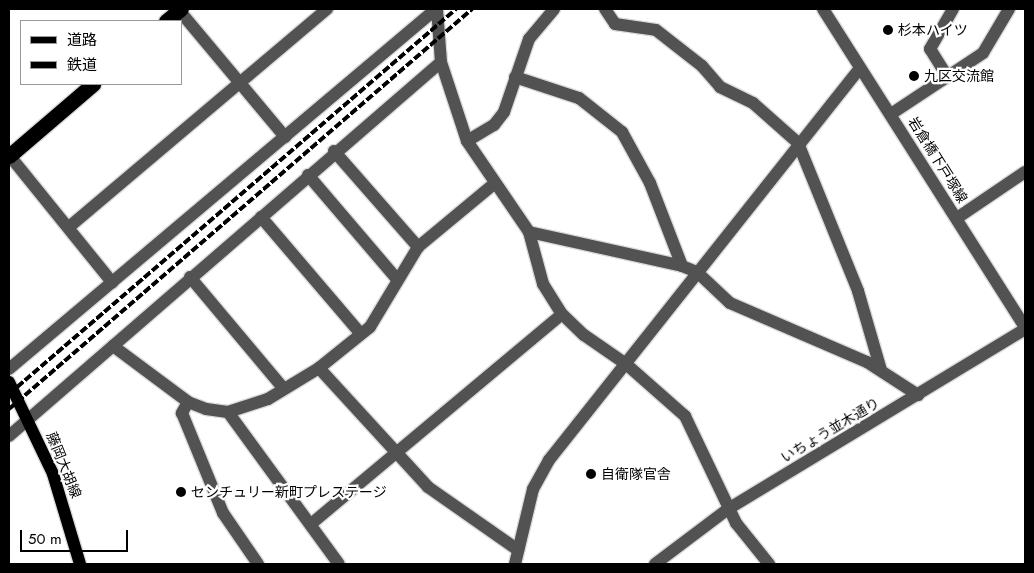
<!DOCTYPE html>
<html>
<head>
<meta charset="utf-8">
<style>
	body { margin:0 }
	#map { position:relative; width:1034px; height:573px; overflow:hidden; background:#fff; font-family:Jost,"Noto Sans JP",sans-serif }
	div>[style] { position:absolute }
	.roads { filter:drop-shadow(1px 0 #dbdbdb) drop-shadow(-1px 0 #dbdbdb) drop-shadow(0 1px #dbdbdb) drop-shadow(0 -1px #dbdbdb) }
	.minor>* { height:12px; margin:-6px; padding:0 6px; transform-origin:6px; border-radius:6px; background:#525252 }
	.major>* { height:12px; margin:-6px; padding:0 6px; transform-origin:6px; border-radius:6px; background:#000 }
	.highway>* { height:15px; margin:-7.5px; padding:0 7.5px; transform-origin:7.5px; border-radius:7.5px; background:#000 }
	.rail>* { height:4px; margin-top:-2px; transform-origin:0; background:repeating-linear-gradient(90deg,#000 0 8px,transparent 0 10.5px) }
	.dots>* { width:14px; height:14px; translate:-50% -50%; box-sizing:border-box; border:2px solid #fff; border-radius:50% }
	span { translate:-50% -50%; white-space:nowrap; text-align:center; line-height:1.15; -webkit-text-stroke:4.5px #fff; paint-order:stroke }
	.poi-label { font-size:14px; color:#000 }
	.left { translate:0 -50%; text-align:left }
	.street-label { font-size:14px; color:#000 }
	.frame { position:absolute; inset:0; border:10px solid #000; pointer-events:none }
	.legend { position:absolute; left:20px; top:20px; width:162px; height:65px; box-sizing:border-box; background:#fff; border:1px solid #999; margin:0; padding:6px 9px; list-style:none; font-size:15px; color:#000 }
	.legend li { display:flex; align-items:center; gap:10px; height:25px }
	.legend b { width:25px; border:1px solid #999 }
	.scale { position:absolute; left:20px; top:530px; width:108px; height:22px; box-sizing:border-box; border:2px solid #000; border-top:0; padding-left:6px; font-size:15px; line-height:18px; white-space:nowrap; color:#000; -webkit-text-stroke:4px #fff; paint-order:stroke }
</style>
</head>
<body>
<div id="map">
	<div class="roads">
		<div class="minor">
			<i style="left:178px;top:9px;width:167px;rotate:50.1deg"></i>
			<i style="left:437px;top:9px;width:53px;rotate:85.7deg"></i>
			<i style="left:441px;top:62px;width:83px;rotate:71.8deg"></i>
			<i style="left:467px;top:141px;width:110px;rotate:55.7deg"></i>
			<i style="left:529px;top:232px;width:54px;rotate:74.9deg"></i>
			<i style="left:543px;top:284px;width:36px;rotate:58deg"></i>
			<i style="left:562px;top:314px;width:30px;rotate:44deg"></i>
			<i style="left:584px;top:335px;width:51px;rotate:34.6deg"></i>
			<i style="left:626px;top:364px;width:79px;rotate:41.4deg"></i>
			<i style="left:685px;top:416px;width:119px;rotate:64.5deg"></i>
			<i style="left:736px;top:523px;width:53px;rotate:51.2deg"></i>
			<i style="left:605px;top:9px;width:18px;rotate:56deg"></i>
			<i style="left:615px;top:24px;width:41px;rotate:8.3deg"></i>
			<i style="left:656px;top:30px;width:58px;rotate:38deg"></i>
			<i style="left:702px;top:66px;width:28px;rotate:49deg"></i>
			<i style="left:720px;top:87px;width:37px;rotate:26deg"></i>
			<i style="left:753px;top:103px;width:60px;rotate:41.6deg"></i>
			<i style="left:798px;top:143px;width:160px;rotate:67.9deg"></i>
			<i style="left:858px;top:291px;width:82px;rotate:73.8deg"></i>
			<i style="left:823px;top:9px;width:377px;rotate:57.6deg"></i>
			<i style="left:947px;top:76px;width:32px;rotate:-122deg"></i>
			<i style="left:930px;top:49px;width:46px;rotate:-60.1deg"></i>
			<i style="left:515px;top:77px;width:67px;rotate:18.2deg"></i>
			<i style="left:579px;top:98px;width:55px;rotate:38.3deg"></i>
			<i style="left:622px;top:132px;width:58px;rotate:61.2deg"></i>
			<i style="left:650px;top:183px;width:89px;rotate:68.9deg"></i>
			<i style="left:891px;top:114px;width:110px;rotate:-33.5deg"></i>
			<i style="left:983px;top:53px;width:51px;rotate:-59.4deg"></i>
			<i style="left:467px;top:141px;width:31px;rotate:-31deg"></i>
			<i style="left:494px;top:125px;width:16px;rotate:-52deg"></i>
			<i style="left:504px;top:112px;width:77px;rotate:-71.1deg"></i>
			<i style="left:529px;top:39px;width:39px;rotate:-50deg"></i>
			<i style="left:334px;top:151px;width:128px;rotate:48.8deg"></i>
			<i style="left:9px;top:155px;width:164px;rotate:51deg"></i>
			<i style="left:308px;top:175px;width:135px;rotate:49.5deg"></i>
			<i style="left:261px;top:217px;width:153px;rotate:49.5deg"></i>
			<i style="left:957px;top:218px;width:82px;rotate:-34.1deg"></i>
			<i style="left:69px;top:227px;width:338px;rotate:-40.2deg"></i>
			<i style="left:529px;top:232px;width:157px;rotate:12.5deg"></i>
			<i style="left:682px;top:266px;width:16px;rotate:22deg"></i>
			<i style="left:697px;top:272px;width:45px;rotate:43.2deg"></i>
			<i style="left:730px;top:303px;width:149px;rotate:23.3deg"></i>
			<i style="left:867px;top:362px;width:61px;rotate:32.9deg"></i>
			<i style="left:190px;top:277px;width:145px;rotate:50deg"></i>
			<i style="left:113px;top:346px;width:94px;rotate:36.7deg"></i>
			<i style="left:188px;top:402px;width:19px;rotate:21deg"></i>
			<i style="left:206px;top:409px;width:22px;rotate:8deg"></i>
			<i style="left:228px;top:412px;width:42px;rotate:-18deg"></i>
			<i style="left:268px;top:399px;width:60px;rotate:-31.3deg"></i>
			<i style="left:319px;top:368px;width:65px;rotate:-38.8deg"></i>
			<i style="left:370px;top:327px;width:93px;rotate:-59deg"></i>
			<i style="left:418px;top:247px;width:100px;rotate:-39.7deg"></i>
			<i style="left:319px;top:368px;width:161px;rotate:47.5deg"></i>
			<i style="left:428px;top:487px;width:110px;rotate:35deg"></i>
			<i style="left:9px;top:369px;width:559px;rotate:-40.13deg"></i>
			<i style="left:188px;top:402px;width:13px;rotate:119deg"></i>
			<i style="left:182px;top:413px;width:108px;rotate:67.7deg"></i>
			<i style="left:223px;top:513px;width:62px;rotate:55.5deg"></i>
			<i style="left:228px;top:412px;width:188px;rotate:53.9deg"></i>
			<i style="left:9px;top:436px;width:571px;rotate:-40.88deg"></i>
			<i style="left:311px;top:524px;width:327px;rotate:-39.9deg"></i>
			<i style="left:515px;top:564px;width:77px;rotate:-76.5deg"></i>
			<i style="left:533px;top:489px;width:33px;rotate:-61deg"></i>
			<i style="left:549px;top:460px;width:500px;rotate:-51.57deg"></i>
			<i style="left:655px;top:564px;width:91px;rotate:-37deg"></i>
			<i style="left:728px;top:509px;width:347px;rotate:-31.2deg"></i>
		</div>
		<div class="major">
			<i style="left:9px;top:382px;width:102px;rotate:64.4deg"></i>
			<i style="left:53px;top:474px;width:94px;rotate:73.3deg"></i>
		</div>
		<div class="highway">
			<i style="left:166px;top:21px;width:19px;rotate:-39deg"></i>
			<i style="left:9px;top:156px;width:111px;rotate:-40.6deg"></i>
		</div>
	</div>
	<div class="rail">
		<i style="left:9px;top:394px;width:590px;rotate:-40.74deg"></i>
		<i style="left:9px;top:409px;width:612px;rotate:-40.82deg"></i>
	</div>
	<div class="dots">
		<i style="left:888px;top:30px;background:#000"></i>
		<i style="left:914px;top:76px;background:#000"></i>
		<i style="left:591px;top:474px;background:#000"></i>
		<i style="left:181px;top:492px;background:#000"></i>
	</div>
	<div class="poi-label">
		<span class="left" style="left:898px;top:30px">杉本ハイツ</span>
		<span class="left" style="left:924px;top:76px">九区交流館</span>
		<span class="left" style="left:601px;top:474px">自衛隊官舎</span>
		<span class="left" style="left:191px;top:492px">センチュリー新町プレステージ</span>
	</div>
	<div class="street-label">
		<span style="left:938px;top:160px;rotate:58deg">岩倉橋下戸塚線</span>
		<span style="left:830px;top:430px;rotate:-31deg">いちょう並木通り</span>
		<span style="left:64px;top:465px;rotate:68deg">藤岡大胡線</span>
	</div>
	<div class="frame"></div>
	<ul class="legend">
	<li><b style="height:6px;background:#000"></b>道路</li>
	<li><b style="height:6px;background:#000"></b>鉄道</li>
	</ul>
	<div class="scale">50 m</div>
</div>
</body>
</html>
